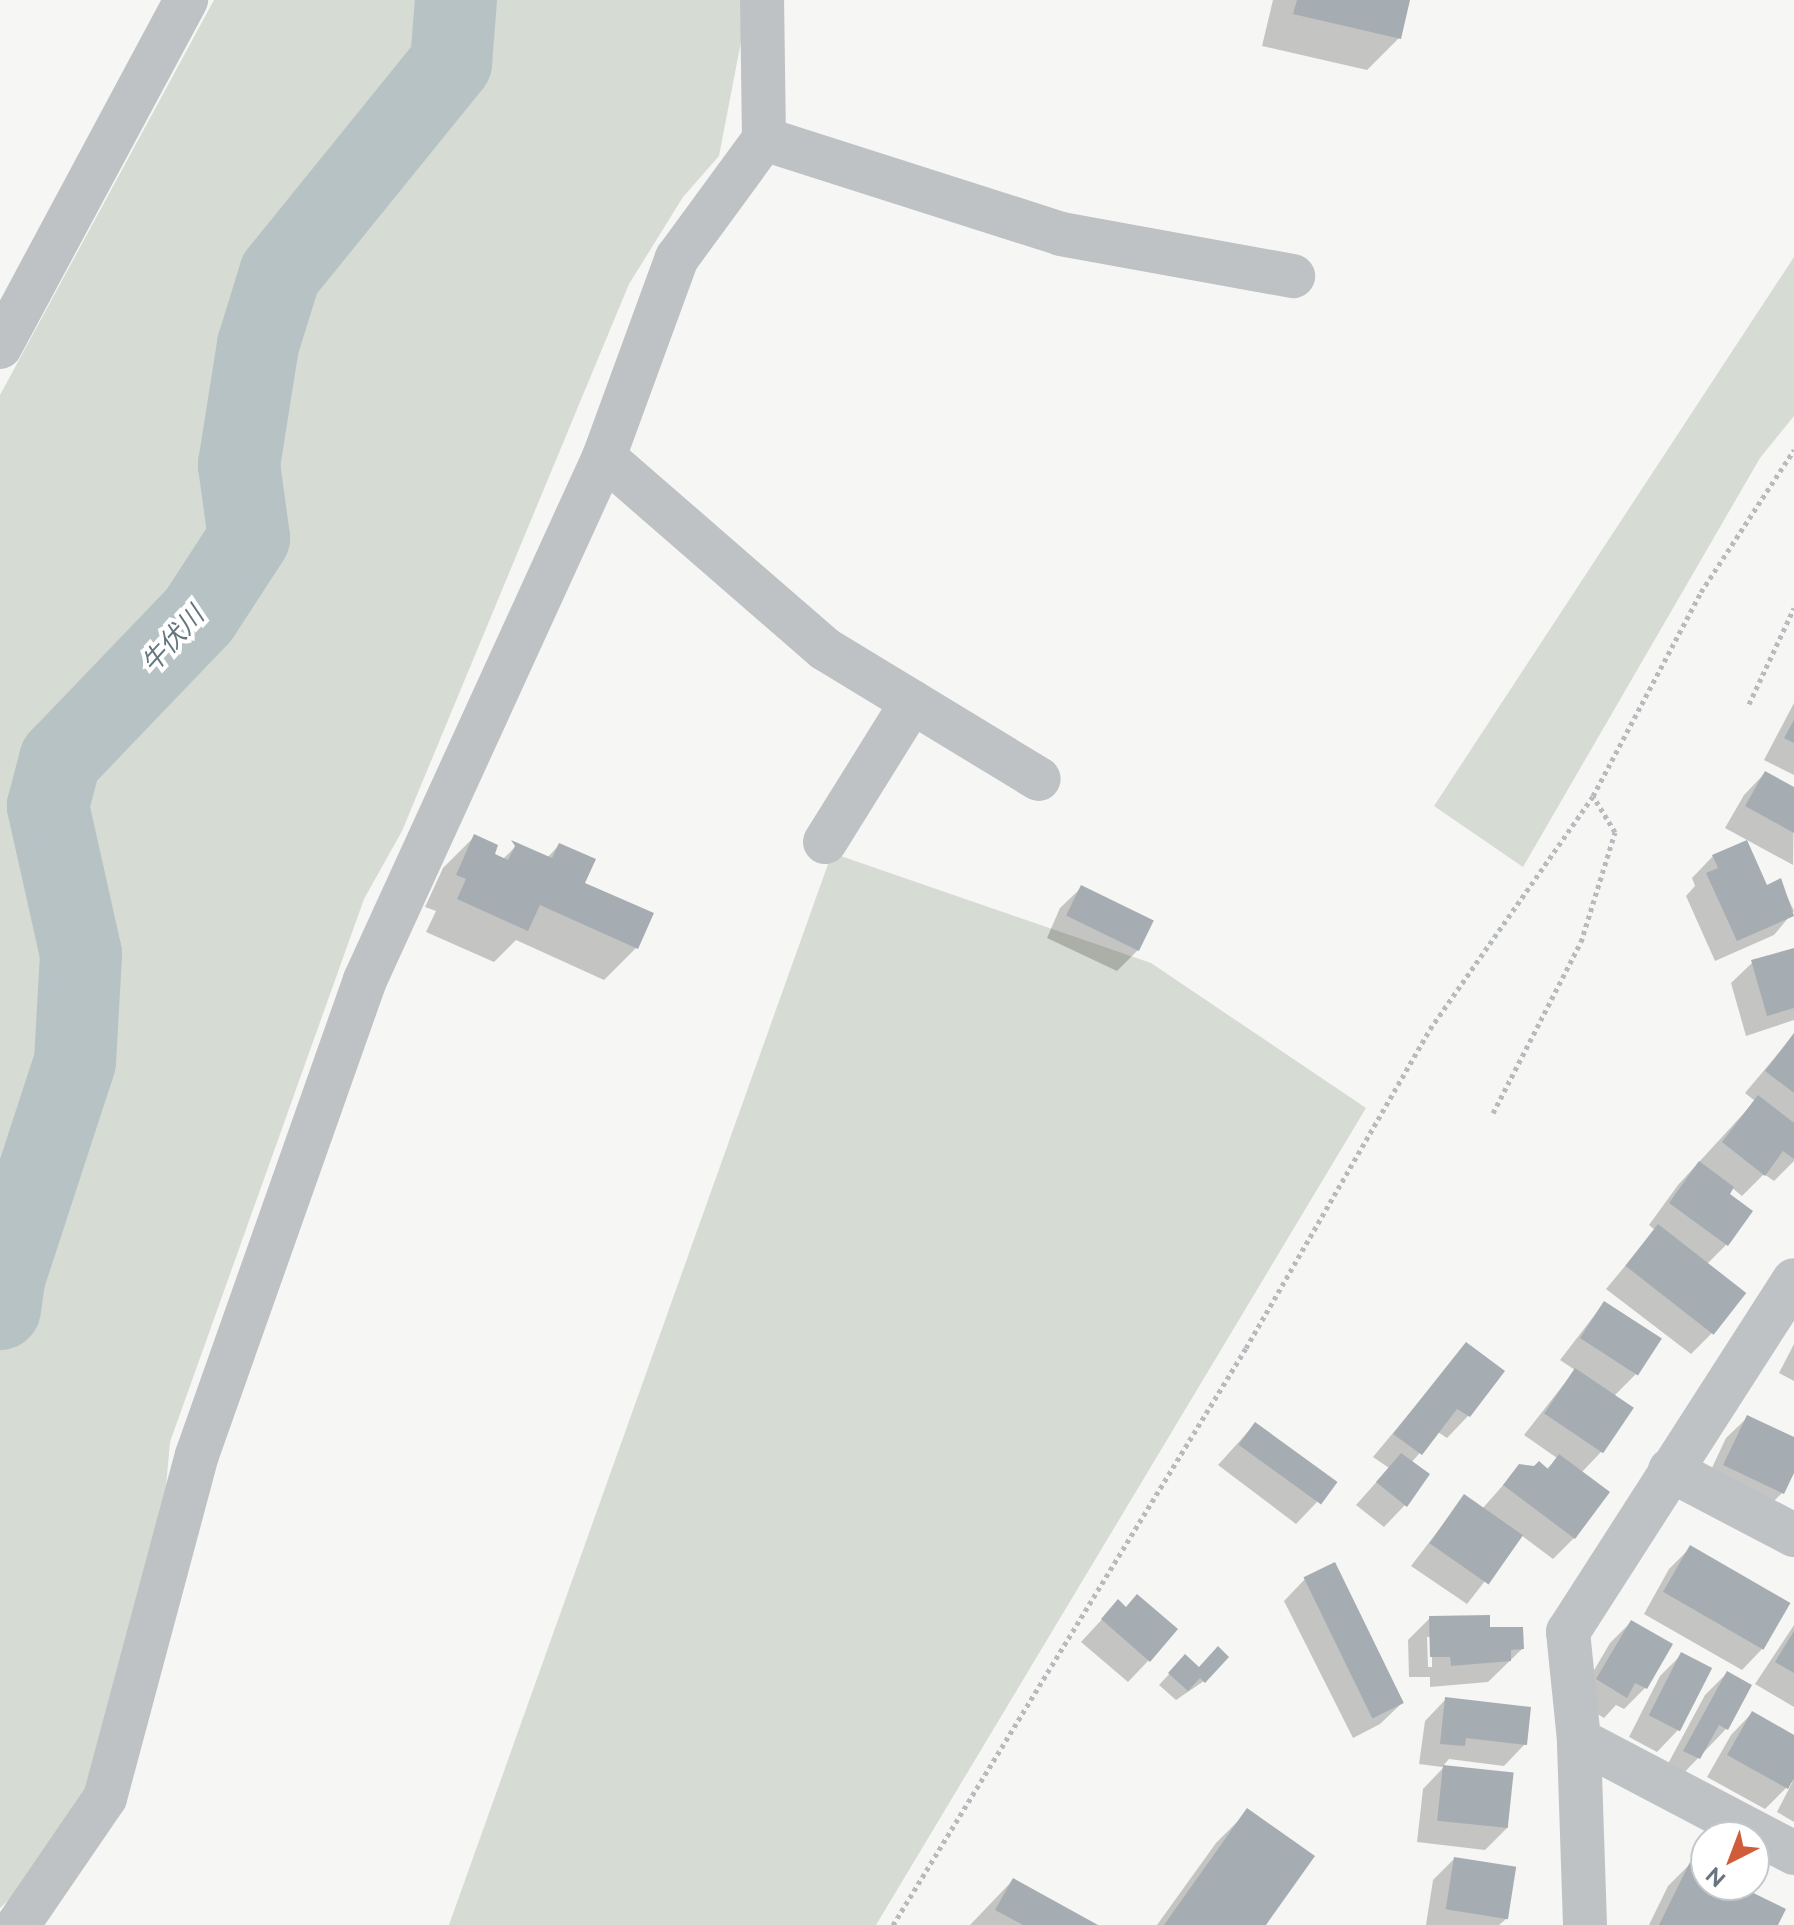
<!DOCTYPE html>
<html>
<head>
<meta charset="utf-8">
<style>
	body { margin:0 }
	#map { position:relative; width:1794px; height:1925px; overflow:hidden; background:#f6f6f4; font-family:Raleway,"Noto Sans JP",sans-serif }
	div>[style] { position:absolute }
	.green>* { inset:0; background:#d6dbd3 }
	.shadow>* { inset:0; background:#0003 }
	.river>* { height:82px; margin:-41px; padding:0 41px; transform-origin:41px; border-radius:41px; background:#b7c2c5 }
	.building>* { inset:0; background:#a6adb2; transform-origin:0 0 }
	.path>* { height:5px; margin-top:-2.5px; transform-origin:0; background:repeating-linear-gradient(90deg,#b8bbbd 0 4px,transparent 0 8px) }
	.minor>* { height:44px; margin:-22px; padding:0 22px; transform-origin:22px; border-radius:22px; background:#bec2c5 }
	span { translate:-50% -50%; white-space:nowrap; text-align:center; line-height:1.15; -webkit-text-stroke:8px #fff; paint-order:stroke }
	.water-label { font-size:26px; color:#64777e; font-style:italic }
	.north { position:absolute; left:1690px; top:1821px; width:80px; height:80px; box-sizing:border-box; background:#fff; border:2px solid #c3c8cd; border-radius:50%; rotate:222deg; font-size:22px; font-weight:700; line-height:32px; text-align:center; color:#697681 }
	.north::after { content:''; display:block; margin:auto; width:28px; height:36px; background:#d05c3a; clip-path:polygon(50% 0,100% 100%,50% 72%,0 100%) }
</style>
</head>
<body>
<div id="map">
	<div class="green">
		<i style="clip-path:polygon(214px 0,749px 0,719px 156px,683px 197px,629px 284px,402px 831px,364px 899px,170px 1442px,156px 1598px,121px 1736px,24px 1886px,0 1908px,0 395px)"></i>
		<i style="clip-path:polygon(1794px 257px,1794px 416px,1760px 458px,1523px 867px,1434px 806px)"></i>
		<i style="clip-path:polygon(832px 853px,1151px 963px,1366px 1108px,876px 1925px,449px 1925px)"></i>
	</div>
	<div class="shadow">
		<i style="clip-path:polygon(1273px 0,1408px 0,1399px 38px,1367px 70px,1262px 46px)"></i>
		<i style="clip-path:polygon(1794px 703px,1794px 775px,1764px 760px)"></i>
		<i style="clip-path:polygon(1765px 773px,1794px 789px,1793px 865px,1725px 828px,1744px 795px)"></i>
		<i style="clip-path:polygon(475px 836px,502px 860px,517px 845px,547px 858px,559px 845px,582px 884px,636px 948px,604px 980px,516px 940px,494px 962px,426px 932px,436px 911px,425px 907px,443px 868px)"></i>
		<i style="clip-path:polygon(1713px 856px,1766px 888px,1780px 881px,1794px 911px,1774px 935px,1715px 961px,1686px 896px,1695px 886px,1692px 878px)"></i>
		<i style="clip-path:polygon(1082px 887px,1138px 950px,1117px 971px,1047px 938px,1060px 908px)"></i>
		<i style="clip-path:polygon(1794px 950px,1794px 1020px,1746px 1036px,1731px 983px,1753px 962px)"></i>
		<i style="clip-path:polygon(1794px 1035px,1794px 1161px,1774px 1181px,1764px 1174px,1742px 1196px,1731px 1187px,1727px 1194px,1727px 1244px,1707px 1264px,1713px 1332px,1691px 1354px,1606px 1289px,1655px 1230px,1649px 1225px,1678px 1185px,1755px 1101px,1745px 1093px)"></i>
		<i style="clip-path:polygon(1604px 1303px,1636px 1374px,1613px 1397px,1601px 1452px,1581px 1473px,1574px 1538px,1553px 1559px,1521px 1535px,1467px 1604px,1411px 1566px,1464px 1497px,1482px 1509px,1520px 1466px,1546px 1470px,1557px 1458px,1524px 1435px,1575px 1370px,1560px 1360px)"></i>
		<i style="clip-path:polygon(1794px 1344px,1794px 1381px,1779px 1373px)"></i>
		<i style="clip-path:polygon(1466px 1345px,1502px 1371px,1468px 1416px,1447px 1438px,1438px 1432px,1411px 1463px,1405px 1505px,1384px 1527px,1356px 1505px,1389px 1468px,1373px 1457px)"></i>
		<i style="clip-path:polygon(1748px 1417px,1794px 1439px,1794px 1468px,1782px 1493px,1761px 1514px,1703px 1487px,1726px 1438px)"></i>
		<i style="clip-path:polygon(1255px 1424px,1317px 1502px,1296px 1524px,1218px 1465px)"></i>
		<i style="clip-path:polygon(1690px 1548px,1789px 1604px,1763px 1648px,1742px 1670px,1644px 1614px,1669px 1569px)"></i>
		<i style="clip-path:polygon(1305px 1579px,1402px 1703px,1380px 1724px,1353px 1738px,1284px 1601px)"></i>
		<i style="clip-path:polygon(1118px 1602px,1149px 1660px,1128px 1682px,1081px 1642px)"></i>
		<i style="clip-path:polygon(evenodd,1430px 1618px,1488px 1629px,1522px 1649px,1488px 1682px,1430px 1687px,1430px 1677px,1409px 1677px,1408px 1640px,1430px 1618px,1427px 1637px,1432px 1637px,1432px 1667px,1428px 1667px,1427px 1637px)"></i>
		<i style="clip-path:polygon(1631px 1622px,1670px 1644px,1645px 1688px,1624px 1709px,1616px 1705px,1604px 1718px,1576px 1701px,1610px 1643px)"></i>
		<i style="clip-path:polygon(1794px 1625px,1794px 1707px,1755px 1684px)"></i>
		<i style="clip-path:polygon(1681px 1655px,1678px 1730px,1657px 1752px,1629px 1737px,1660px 1676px)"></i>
		<i style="clip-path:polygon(1185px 1657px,1204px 1681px,1176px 1700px,1159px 1685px)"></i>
		<i style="clip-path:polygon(1727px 1673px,1726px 1729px,1677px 1780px,1663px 1773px,1705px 1695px)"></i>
		<i style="clip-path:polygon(1446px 1699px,1525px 1744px,1504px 1766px,1449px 1759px,1442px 1767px,1419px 1764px,1425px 1721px)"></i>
		<i style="clip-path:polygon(1752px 1713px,1794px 1737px,1794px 1822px,1777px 1812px,1793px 1781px,1765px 1809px,1707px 1777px,1731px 1735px)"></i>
		<i style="clip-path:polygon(1444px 1767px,1507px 1828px,1485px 1850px,1417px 1842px,1423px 1789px)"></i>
		<i style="clip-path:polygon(1248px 1811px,1264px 1925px,1157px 1925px,1216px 1843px)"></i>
		<i style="clip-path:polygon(1454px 1859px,1506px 1919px,1499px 1925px,1426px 1925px,1433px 1880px)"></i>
		<i style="clip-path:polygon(1690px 1864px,1706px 1872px,1706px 1885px,1732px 1885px,1776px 1925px,1649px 1925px,1668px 1886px)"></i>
		<i style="clip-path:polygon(1013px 1880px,1094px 1925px,970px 1925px)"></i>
	</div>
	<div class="river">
		<i style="left:0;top:1309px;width:30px;rotate:-82deg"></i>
		<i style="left:4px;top:1279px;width:228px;rotate:-71.9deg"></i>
		<i style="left:75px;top:1062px;width:108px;rotate:-86.8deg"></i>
		<i style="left:81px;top:954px;width:152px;rotate:-102.6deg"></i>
		<i style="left:48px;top:806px;width:48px;rotate:-75.4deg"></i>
		<i style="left:60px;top:760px;width:201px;rotate:-46.2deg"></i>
		<i style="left:199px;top:615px;width:92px;rotate:-57deg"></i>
		<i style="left:249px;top:538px;width:74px;rotate:-97.8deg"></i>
		<i style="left:239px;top:465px;width:121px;rotate:-81deg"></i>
		<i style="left:258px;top:345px;width:74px;rotate:-72.8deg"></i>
		<i style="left:280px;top:274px;width:272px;rotate:-51deg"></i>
		<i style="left:451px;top:63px;width:63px;rotate:-85.5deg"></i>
	</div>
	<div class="building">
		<i style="clip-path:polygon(1297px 0,1410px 0,1401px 39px,1293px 14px)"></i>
		<i style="clip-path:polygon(1794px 720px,1794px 743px,1784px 738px)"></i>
		<i style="clip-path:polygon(1765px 771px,1794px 787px,1794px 833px,1745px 806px)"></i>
		<i style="clip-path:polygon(474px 834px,498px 845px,495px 854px,508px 860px,515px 846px,511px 840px,552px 858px,559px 843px,596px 859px,585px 883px,654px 913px,638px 949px,540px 905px,528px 931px,457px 899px,466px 879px,456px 875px)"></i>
		<i style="clip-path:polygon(1747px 840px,1767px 885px,1781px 878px,1794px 916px,1737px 941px,1706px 873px,1718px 868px,1712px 855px)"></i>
		<i style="left:1081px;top:885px;width:81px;height:34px;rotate:26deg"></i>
		<i style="clip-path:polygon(1794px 948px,1794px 1008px,1767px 1016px,1751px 960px)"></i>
		<i style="clip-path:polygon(1794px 1033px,1794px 1093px,1765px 1071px)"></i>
		<i style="clip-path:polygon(1758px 1095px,1794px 1123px,1794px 1159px,1783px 1151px,1765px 1176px,1722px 1142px)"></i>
		<i style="clip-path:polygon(1699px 1161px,1734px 1187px,1730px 1194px,1753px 1211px,1728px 1246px,1669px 1203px)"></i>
		<i style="left:1658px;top:1224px;width:112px;height:53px;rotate:38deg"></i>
		<i style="left:1604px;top:1301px;width:69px;height:44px;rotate:33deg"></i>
		<i style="clip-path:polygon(1466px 1342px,1505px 1371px,1470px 1417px,1457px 1409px,1422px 1455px,1393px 1434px)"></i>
		<i style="left:1575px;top:1368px;width:71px;height:55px;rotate:34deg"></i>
		<i style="clip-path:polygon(1747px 1415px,1794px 1437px,1794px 1473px,1784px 1494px,1723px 1465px)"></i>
		<i style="left:1255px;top:1422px;width:102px;height:28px;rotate:36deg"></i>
		<i style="clip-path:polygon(1401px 1453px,1430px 1474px,1407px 1507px,1376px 1482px)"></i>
		<i style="clip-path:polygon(1559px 1454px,1610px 1492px,1575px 1539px,1503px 1485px,1519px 1464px,1534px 1466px,1539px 1461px,1548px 1469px)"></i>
		<i style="left:1464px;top:1494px;width:72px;height:60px;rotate:35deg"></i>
		<i style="left:1690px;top:1545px;width:116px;height:54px;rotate:30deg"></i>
		<i style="left:1335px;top:1562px;width:157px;height:35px;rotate:64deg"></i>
		<i style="clip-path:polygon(1137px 1594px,1178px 1629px,1150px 1662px,1101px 1619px,1118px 1599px,1126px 1607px)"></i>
		<i style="clip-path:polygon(1490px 1615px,1490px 1627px,1523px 1627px,1524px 1649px,1511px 1650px,1511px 1661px,1451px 1666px,1450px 1657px,1430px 1657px,1429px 1616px)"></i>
		<i style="clip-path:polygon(1631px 1620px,1673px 1644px,1647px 1689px,1635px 1683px,1627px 1698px,1596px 1679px)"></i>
		<i style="clip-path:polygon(1794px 1631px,1794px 1673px,1775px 1662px)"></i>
		<i style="clip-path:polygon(1218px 1646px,1229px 1657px,1205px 1683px,1200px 1678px,1188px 1691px,1168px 1673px,1185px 1654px,1199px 1667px)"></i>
		<i style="left:1681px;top:1652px;width:35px;height:71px;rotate:27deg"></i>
		<i style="clip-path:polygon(1727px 1671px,1752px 1685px,1728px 1730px,1719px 1725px,1700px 1759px,1683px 1751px)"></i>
		<i style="clip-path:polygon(1445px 1697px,1531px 1707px,1527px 1745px,1466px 1738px,1465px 1746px,1440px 1744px)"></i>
		<i style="clip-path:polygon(1752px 1711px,1794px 1735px,1794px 1778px,1788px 1789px,1727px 1755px)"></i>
		<i style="left:1443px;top:1765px;width:71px;height:56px;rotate:6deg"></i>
		<i style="clip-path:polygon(1247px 1808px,1315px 1856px,1266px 1925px,1164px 1925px)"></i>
		<i style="left:1454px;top:1857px;width:63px;height:53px;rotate:9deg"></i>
		<i style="clip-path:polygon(1690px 1862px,1706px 1870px,1706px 1885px,1737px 1885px,1786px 1909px,1778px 1925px,1659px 1925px)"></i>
		<i style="clip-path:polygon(1013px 1878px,1098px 1925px,1023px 1925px,995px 1910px)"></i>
	</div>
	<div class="path">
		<i style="left:1749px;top:704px;width:106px;rotate:-64.9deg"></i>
		<i style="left:1493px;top:1113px;width:192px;rotate:-62.8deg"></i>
		<i style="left:1581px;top:942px;width:115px;rotate:-72.8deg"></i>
		<i style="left:1615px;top:832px;width:42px;rotate:-121.4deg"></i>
		<i style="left:893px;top:1925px;width:676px;rotate:-58.54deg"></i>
		<i style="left:1246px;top:1348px;width:368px;rotate:-60deg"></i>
		<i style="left:1430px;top:1029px;width:284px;rotate:-55deg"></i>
		<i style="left:1593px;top:796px;width:231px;rotate:-62.1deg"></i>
		<i style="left:1701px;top:592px;width:170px;rotate:-56.8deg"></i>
	</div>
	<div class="minor">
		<i style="left:764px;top:139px;width:312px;rotate:17.7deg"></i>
		<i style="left:1061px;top:234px;width:236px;rotate:10.3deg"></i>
		<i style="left:0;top:347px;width:394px;rotate:-61.8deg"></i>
		<i style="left:604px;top:457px;width:293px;rotate:41deg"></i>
		<i style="left:825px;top:649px;width:250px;rotate:31.3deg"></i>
		<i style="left:825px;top:842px;width:165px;rotate:-58.1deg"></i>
		<i style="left:1670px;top:1470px;width:140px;rotate:27.7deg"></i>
		<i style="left:1579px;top:1740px;width:243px;rotate:27.7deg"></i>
		<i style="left:18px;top:1925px;width:154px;rotate:-55.6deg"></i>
		<i style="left:105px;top:1798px;width:355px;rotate:-75deg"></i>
		<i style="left:197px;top:1455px;width:504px;rotate:-70.52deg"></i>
		<i style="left:365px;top:980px;width:575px;rotate:-65.44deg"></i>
		<i style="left:604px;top:457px;width:212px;rotate:-69.9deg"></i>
		<i style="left:677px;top:258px;width:147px;rotate:-53.8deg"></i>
		<i style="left:764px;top:139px;width:139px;rotate:-90.8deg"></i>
		<i style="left:1585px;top:1925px;width:185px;rotate:-91.9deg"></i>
		<i style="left:1579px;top:1740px;width:109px;rotate:-95.8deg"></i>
		<i style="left:1568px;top:1632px;width:418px;rotate:-57.3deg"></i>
	</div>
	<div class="water-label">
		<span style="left:173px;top:640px;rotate:-48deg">牛伏川</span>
	</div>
	<div class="north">N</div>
</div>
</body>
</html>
